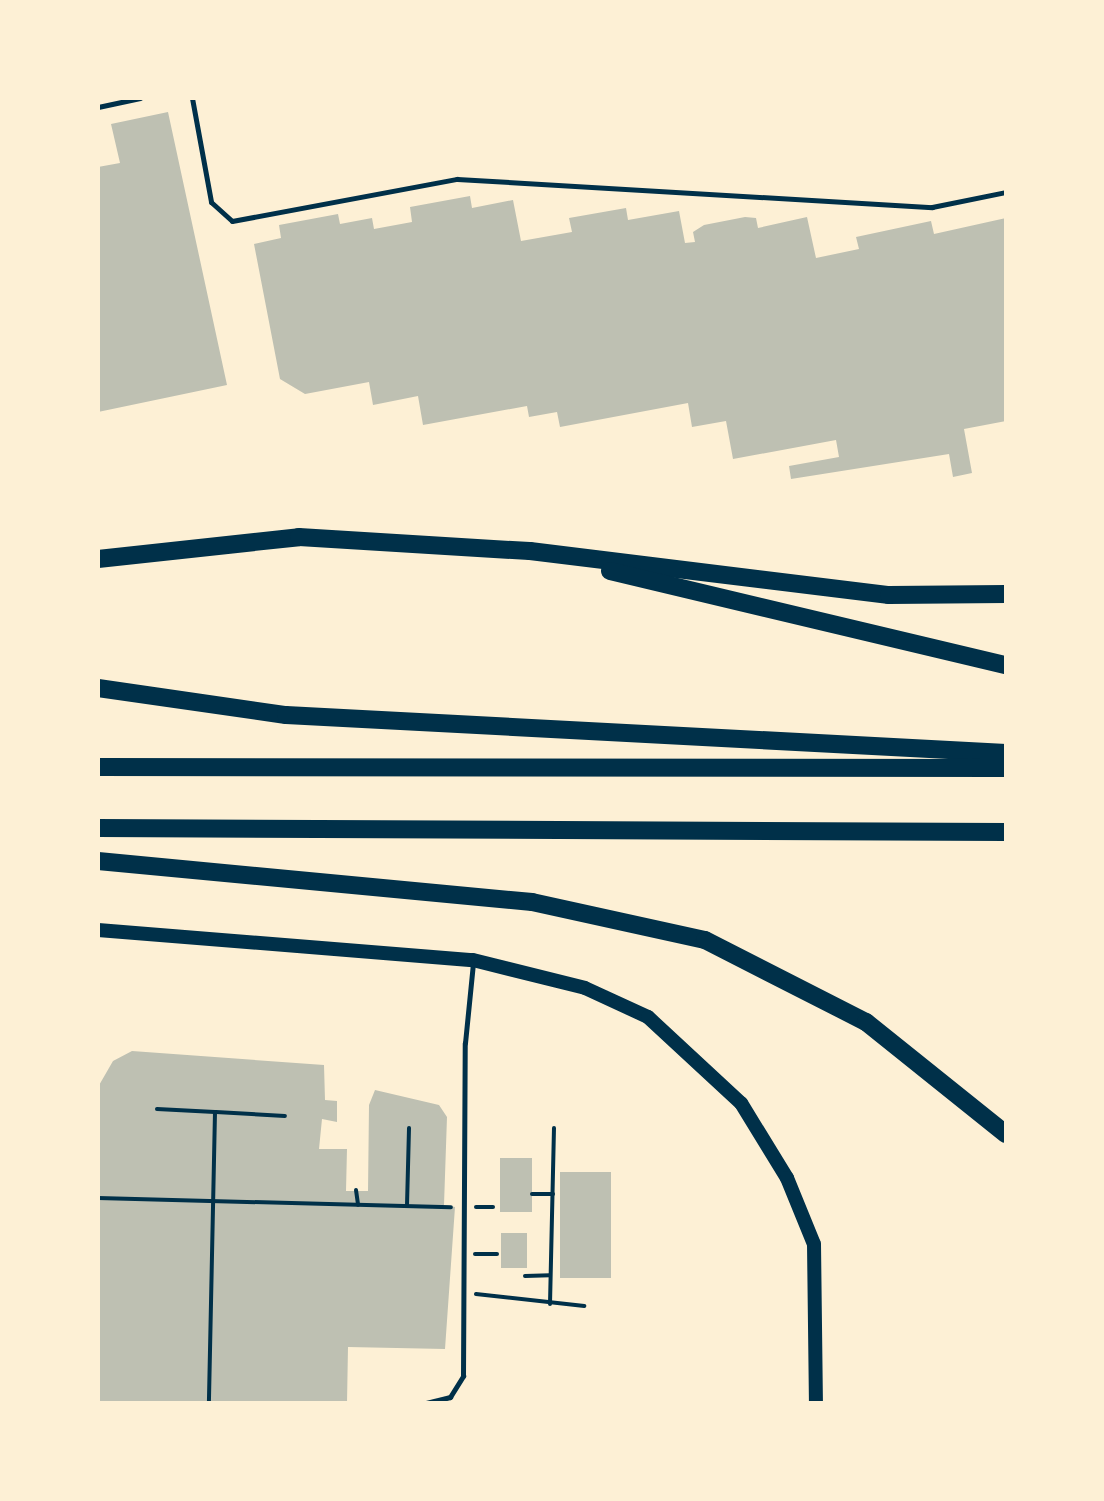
<!DOCTYPE html>
<html>
<head>
<meta charset="utf-8">
<style>
	body { margin:0 }
	#map { position:relative; width:1104px; height:1501px; overflow:hidden; background:#fdf0d5; font-family:Cabin,sans-serif }
	div>[style] { position:absolute }
	.building>* { inset:0; background:#bec0b2; transform-origin:0 0 }
	.path>* { height:4px; margin:-2px; padding:0 2px; transform-origin:2px; border-radius:2px; background:#003049 }
	.service>* { height:5px; margin:-2.5px; padding:0 2.5px; transform-origin:2.5px; border-radius:2.5px; background:#003049 }
	.secondary>* { height:14px; margin:-7px; padding:0 7px; transform-origin:7px; border-radius:7px; background:#003049 }
	.motorway>* { height:18px; margin:-9px; padding:0 9px; transform-origin:9px; border-radius:9px; background:#003049 }
	span { translate:-50% -50%; white-space:nowrap; text-align:center; line-height:1.15; -webkit-text-stroke:6px #fdf0d5; paint-order:stroke }
	.frame { position:absolute; inset:0; border:100px solid #fdf0d5; pointer-events:none }
</style>
</head>
<body>
<div id="map">
	<div class="building">
		<i style="clip-path:polygon(168px 112px,227px 385px,98px 412px,98px 167px,120px 163px,111px 124px)"></i>
		<i style="clip-path:polygon(470px 196px,472px 208px,513px 200px,521px 241px,572px 232px,569px 218px,626px 208px,628px 220px,679px 211px,685px 243px,695px 242px,693px 232px,704px 225px,745px 217px,756px 218px,758px 228px,807px 217px,816px 258px,859px 249px,856px 237px,931px 221px,934px 234px,1006px 218px,1006px 421px,964px 429px,972px 473px,953px 477px,949px 454px,791px 479px,789px 466px,839px 457px,836px 440px,733px 459px,726px 421px,692px 427px,688px 403px,560px 427px,557px 412px,529px 417px,527px 406px,423px 425px,418px 396px,373px 405px,369px 382px,305px 394px,280px 379px,254px 244px,281px 238px,279px 225px,338px 214px,340px 224px,372px 218px,374px 229px,412px 222px,410px 207px)"></i>
		<i style="clip-path:polygon(132px 1051px,324px 1065px,325px 1100px,337px 1101px,337px 1122px,322px 1119px,319px 1149px,347px 1149px,346px 1191px,368px 1191px,369px 1105px,375px 1090px,439px 1105px,447px 1117px,444px 1205px,455px 1207px,445px 1349px,348px 1347px,347px 1403px,98px 1403px,98px 1087px,113px 1061px)"></i>
		<i style="left:500px;top:1158px;width:32px;height:54px"></i>
		<i style="left:560px;top:1172px;width:51px;height:106px"></i>
		<i style="left:501px;top:1233px;width:26px;height:35px"></i>
	</div>
	<div class="path">
		<i style="left:157px;top:1109px;width:58px;rotate:3deg"></i>
		<i style="left:215px;top:1112px;width:291px;rotate:91.2deg"></i>
		<i style="left:216px;top:1112px;width:69px;rotate:3.3deg"></i>
		<i style="left:356px;top:1190px;width:15px;rotate:82deg"></i>
		<i style="left:532px;top:1194px;width:21px"></i>
		<i style="left:98px;top:1198px;width:353px;rotate:1.5deg"></i>
		<i style="left:407px;top:1205px;width:77px;rotate:-88.5deg"></i>
		<i style="left:476px;top:1207px;width:17px"></i>
		<i style="left:475px;top:1254px;width:22px"></i>
		<i style="left:525px;top:1276px;width:25px;rotate:-2deg"></i>
		<i style="left:476px;top:1294px;width:109px;rotate:6.3deg"></i>
		<i style="left:550px;top:1304px;width:176px;rotate:-88.7deg"></i>
	</div>
	<div class="service">
		<i style="left:192px;top:98px;width:106px;rotate:79.6deg"></i>
		<i style="left:211px;top:202px;width:28px;rotate:42deg"></i>
		<i style="left:232px;top:221px;width:229px;rotate:-10.6deg"></i>
		<i style="left:457px;top:179px;width:476px;rotate:3.4deg"></i>
		<i style="left:932px;top:207px;width:76px;rotate:-11.5deg"></i>
		<i style="left:98px;top:107px;width:43px;rotate:-12.1deg"></i>
		<i style="left:426px;top:1403px;width:25px;rotate:-14deg"></i>
		<i style="left:450px;top:1397px;width:25px;rotate:-58deg"></i>
		<i style="left:463px;top:1376px;width:333px;rotate:-89.7deg"></i>
		<i style="left:465px;top:1043px;width:80px;rotate:-84.3deg"></i>
	</div>
	<div class="secondary">
		<i style="left:98px;top:930px;width:376px;rotate:4.6deg"></i>
		<i style="left:473px;top:960px;width:115px;rotate:14deg"></i>
		<i style="left:585px;top:988px;width:69px;rotate:24.7deg"></i>
		<i style="left:648px;top:1017px;width:127px;rotate:42.8deg"></i>
		<i style="left:741px;top:1103px;width:88px;rotate:58.5deg"></i>
		<i style="left:787px;top:1178px;width:71px;rotate:67.8deg"></i>
		<i style="left:814px;top:1244px;width:159px;rotate:89.3deg"></i>
	</div>
	<div class="motorway">
		<i style="left:98px;top:559px;width:202px;rotate:-6.2deg"></i>
		<i style="left:299px;top:537px;width:231px;rotate:3.5deg"></i>
		<i style="left:530px;top:551px;width:362px;rotate:7deg"></i>
		<i style="left:889px;top:595px;width:117px;rotate:-0.5deg"></i>
		<i style="left:610px;top:571px;width:407px;rotate:13.4deg"></i>
		<i style="left:98px;top:688px;width:190px;rotate:8.2deg"></i>
		<i style="left:286px;top:715px;width:721px;rotate:3.02deg"></i>
		<i style="left:98px;top:767px;width:908px;rotate:0.06deg"></i>
		<i style="left:98px;top:828px;width:908px;rotate:0.25deg"></i>
		<i style="left:98px;top:861px;width:436px;rotate:5.4deg"></i>
		<i style="left:532px;top:902px;width:177px;rotate:12.4deg"></i>
		<i style="left:705px;top:940px;width:181px;rotate:27deg"></i>
		<i style="left:866px;top:1022px;width:179px;rotate:38.7deg"></i>
	</div>
	<div class="frame"></div>
</div>
</body>
</html>
